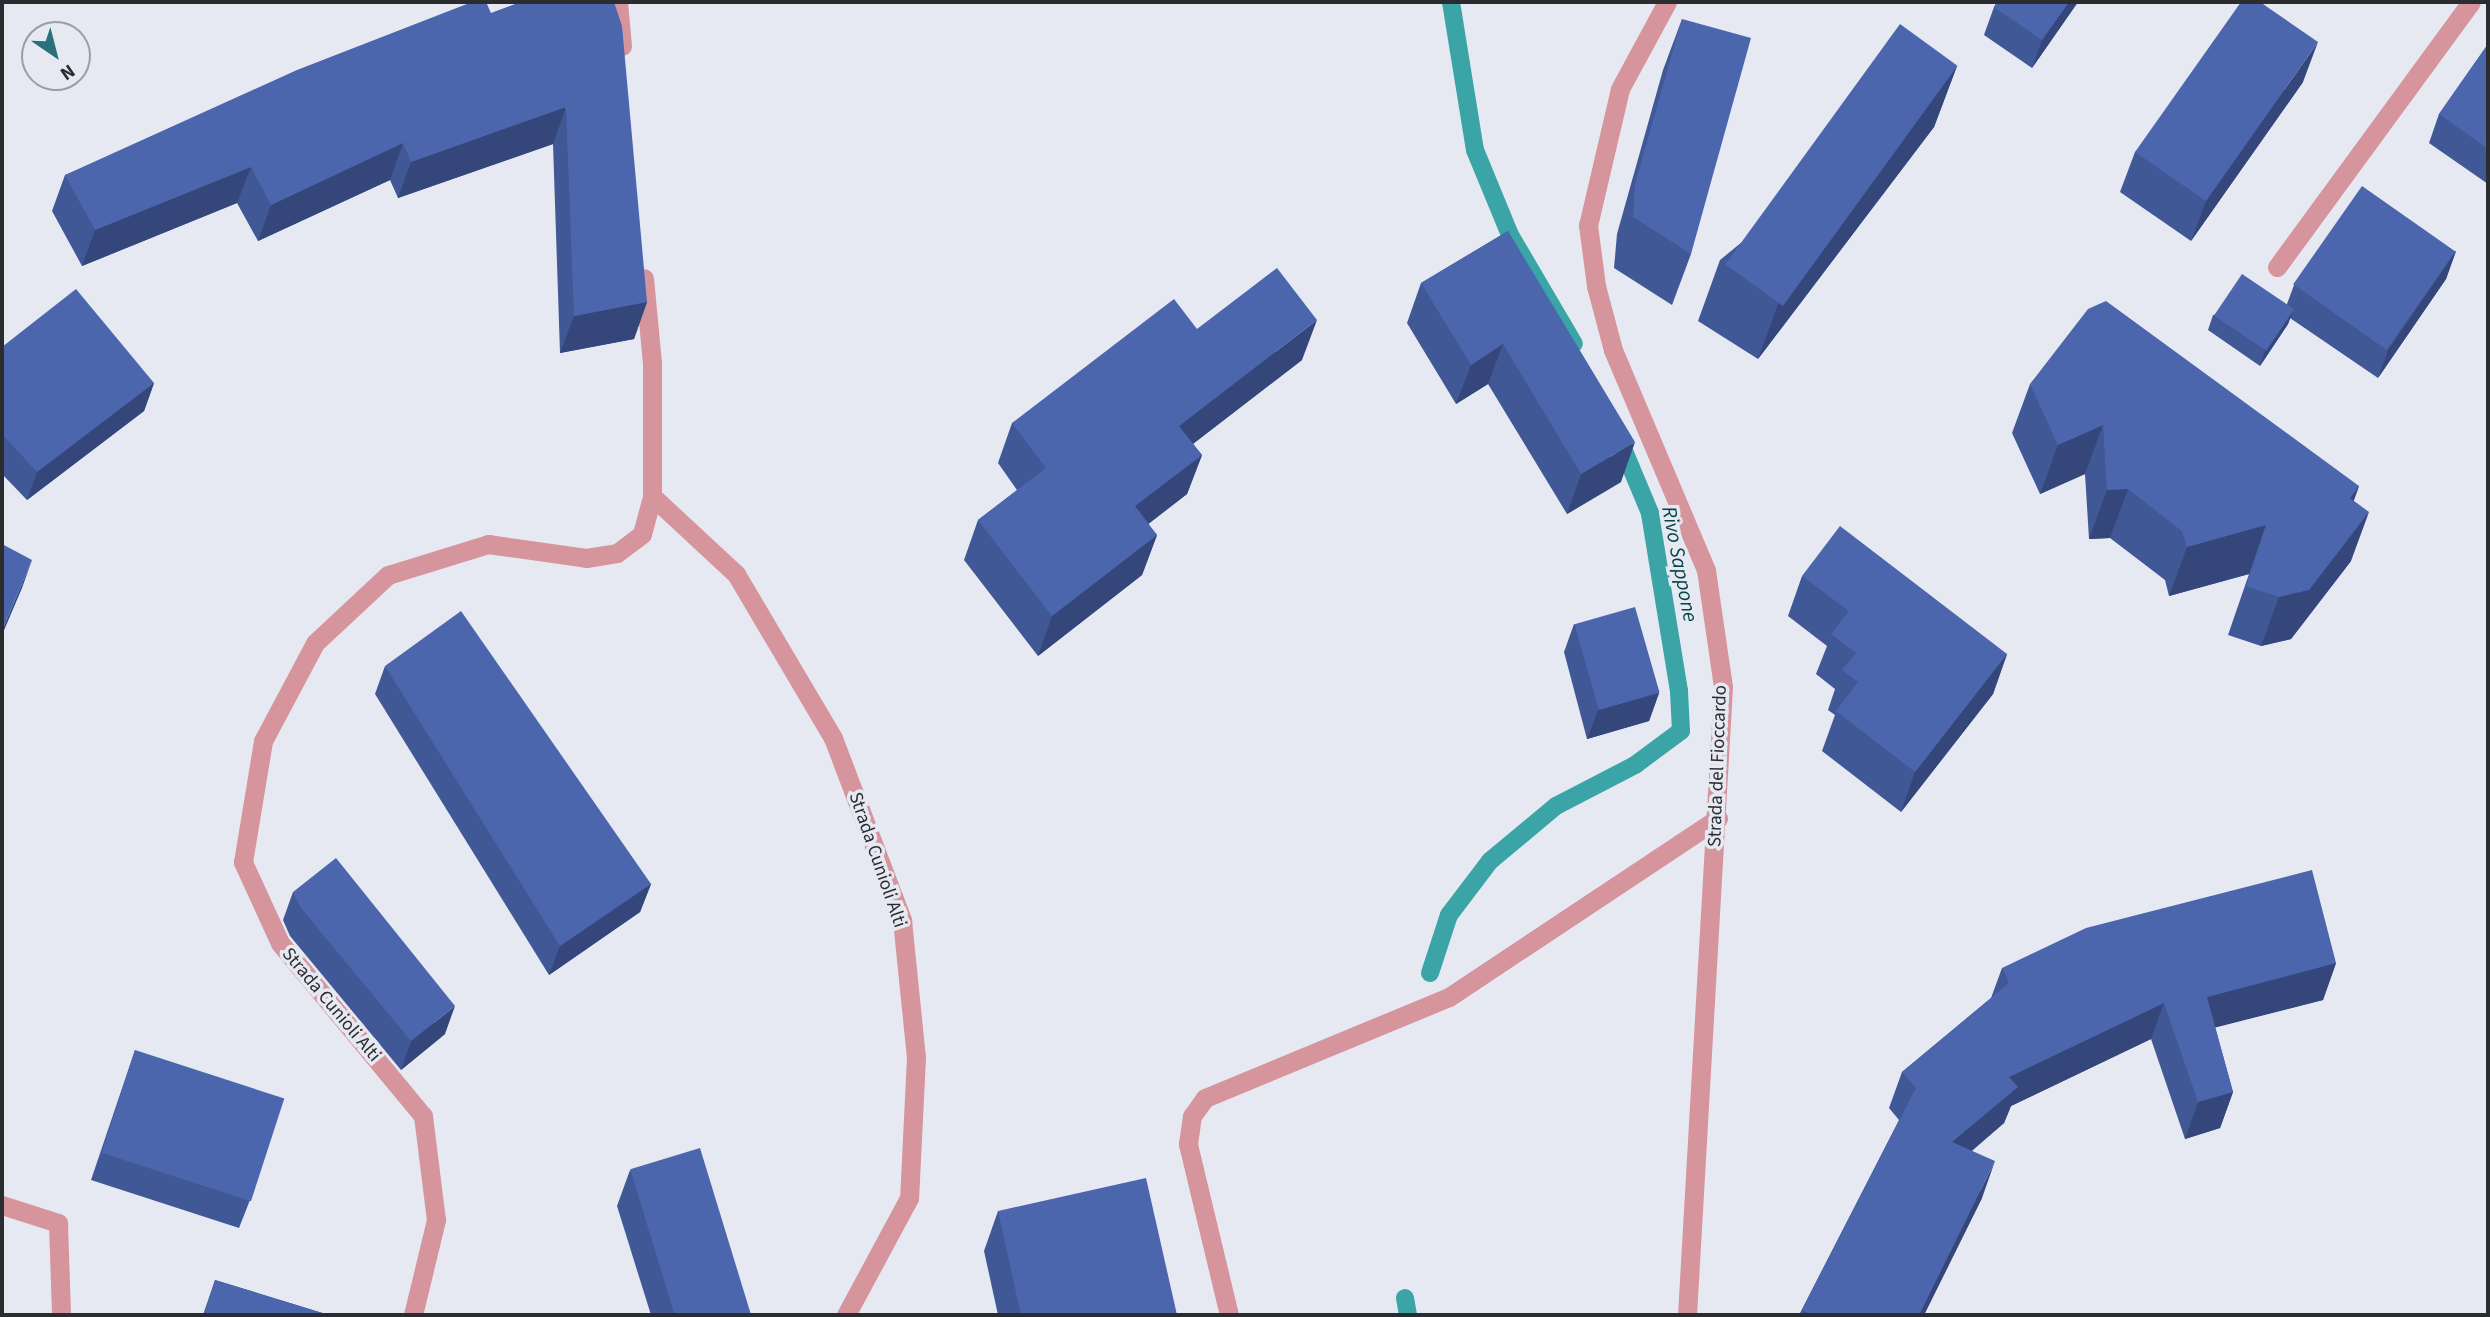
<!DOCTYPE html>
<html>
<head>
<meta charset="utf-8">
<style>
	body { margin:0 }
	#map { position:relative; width:2490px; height:1317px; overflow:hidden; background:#e6e9f2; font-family:"Source Sans 3",sans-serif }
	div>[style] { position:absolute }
	.stream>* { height:18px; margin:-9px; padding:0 9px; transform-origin:9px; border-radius:9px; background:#3aa4a7 }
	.minor>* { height:19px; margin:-9.5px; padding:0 9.5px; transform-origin:9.5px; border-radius:9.5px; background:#d6949d }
	.wall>* { inset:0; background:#415896 }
	.shaded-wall>* { inset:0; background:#35477a }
	.building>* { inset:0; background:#4c66ae; transform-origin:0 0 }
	span { translate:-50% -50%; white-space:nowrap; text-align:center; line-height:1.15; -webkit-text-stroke:7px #e6e9f2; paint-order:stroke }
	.street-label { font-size:19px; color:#2b2c30 }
	.water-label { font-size:21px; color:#034547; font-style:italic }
	.frame { position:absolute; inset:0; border:4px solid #2b2c30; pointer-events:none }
	.north { position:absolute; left:21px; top:21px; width:70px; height:70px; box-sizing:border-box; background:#e6e9f2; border:2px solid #9b9da4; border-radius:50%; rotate:145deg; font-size:19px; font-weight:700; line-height:28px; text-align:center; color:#2b2c30 }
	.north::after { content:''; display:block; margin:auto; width:24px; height:32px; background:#29727b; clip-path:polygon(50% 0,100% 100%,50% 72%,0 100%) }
</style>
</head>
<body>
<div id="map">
	<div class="stream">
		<i style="left:1451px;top:2px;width:150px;rotate:80.8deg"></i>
		<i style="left:1475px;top:150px;width:92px;rotate:67.6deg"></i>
		<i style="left:1510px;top:235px;width:126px;rotate:59.6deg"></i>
		<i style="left:1430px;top:973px;width:61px;rotate:-71.9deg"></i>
		<i style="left:1449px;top:915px;width:68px;rotate:-52.8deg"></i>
		<i style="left:1490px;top:861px;width:86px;rotate:-39.8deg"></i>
		<i style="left:1556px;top:806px;width:89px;rotate:-27.4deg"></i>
		<i style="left:1635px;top:765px;width:57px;rotate:-36.5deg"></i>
		<i style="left:1681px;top:731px;width:40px;rotate:-92.9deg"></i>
		<i style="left:1679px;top:691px;width:180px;rotate:-99.3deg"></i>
		<i style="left:1650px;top:513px;width:80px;rotate:-112.7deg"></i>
		<i style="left:1405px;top:1298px;width:17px;rotate:80deg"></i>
	</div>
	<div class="minor">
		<i style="left:618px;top:2px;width:44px;rotate:84.8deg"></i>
		<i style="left:1667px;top:2px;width:99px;rotate:118.4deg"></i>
		<i style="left:1620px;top:89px;width:140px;rotate:103.2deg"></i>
		<i style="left:1588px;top:225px;width:62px;rotate:82.5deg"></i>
		<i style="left:1596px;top:286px;width:66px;rotate:75.1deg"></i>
		<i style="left:1613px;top:350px;width:239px;rotate:67.1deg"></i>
		<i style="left:1706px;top:570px;width:118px;rotate:81.7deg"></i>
		<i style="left:1723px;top:687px;width:629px;rotate:93.28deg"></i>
		<i style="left:2277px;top:267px;width:328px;rotate:-53.8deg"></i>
		<i style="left:652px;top:496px;width:115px;rotate:42.9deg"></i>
		<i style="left:736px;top:574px;width:191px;rotate:59.4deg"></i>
		<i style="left:833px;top:738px;width:195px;rotate:69.2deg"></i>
		<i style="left:902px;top:920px;width:138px;rotate:84.2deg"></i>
		<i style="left:916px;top:1057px;width:141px;rotate:92.8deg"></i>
		<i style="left:909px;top:1198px;width:133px;rotate:118.3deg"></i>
		<i style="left:2px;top:1205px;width:59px;rotate:17.8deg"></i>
		<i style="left:58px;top:1223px;width:92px;rotate:88.1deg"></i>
		<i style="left:413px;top:1315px;width:98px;rotate:-76.4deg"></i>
		<i style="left:436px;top:1220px;width:105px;rotate:-97.1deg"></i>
		<i style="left:423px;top:1116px;width:224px;rotate:-129.6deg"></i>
		<i style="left:280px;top:943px;width:89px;rotate:-114.6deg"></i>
		<i style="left:243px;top:862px;width:123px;rotate:-80.6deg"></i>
		<i style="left:263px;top:741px;width:111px;rotate:-62deg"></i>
		<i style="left:315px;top:643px;width:100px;rotate:-43deg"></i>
		<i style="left:388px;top:575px;width:105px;rotate:-17.2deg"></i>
		<i style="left:488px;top:544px;width:99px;rotate:8.1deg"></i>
		<i style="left:586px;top:558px;width:31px;rotate:-9deg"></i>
		<i style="left:617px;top:553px;width:31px;rotate:-37deg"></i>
		<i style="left:642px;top:534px;width:39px;rotate:-75deg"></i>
		<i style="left:652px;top:496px;width:133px;rotate:-90deg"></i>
		<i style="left:652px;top:363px;width:85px;rotate:-95.4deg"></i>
		<i style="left:1229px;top:1315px;width:176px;rotate:-103.5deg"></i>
		<i style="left:1188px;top:1144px;width:28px;rotate:-82deg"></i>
		<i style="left:1192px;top:1116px;width:22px;rotate:-54deg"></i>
		<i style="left:1205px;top:1098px;width:264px;rotate:-22.5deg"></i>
		<i style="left:1449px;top:997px;width:323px;rotate:-33.6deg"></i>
	</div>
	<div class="wall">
		<i style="clip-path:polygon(521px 2px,647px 302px,634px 339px,560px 353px,553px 144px,398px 198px,390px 180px,258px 241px,237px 203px,82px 266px,52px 211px,65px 175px)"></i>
		<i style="clip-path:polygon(1997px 2px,2078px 2px,2032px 68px,1984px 35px,1994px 7px)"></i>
		<i style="clip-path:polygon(1682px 19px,1691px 254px,1672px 305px,1614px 268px,1617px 234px,1663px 70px)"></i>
		<i style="clip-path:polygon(2488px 44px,2488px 184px,2429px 143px,2439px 114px)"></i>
		<i style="clip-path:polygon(1957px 66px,1934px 127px,1758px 359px,1698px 321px,1720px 260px)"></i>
		<i style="clip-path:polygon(2303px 82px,2191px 241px,2120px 192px,2135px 152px)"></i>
		<i style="clip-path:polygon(1508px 231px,1621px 482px,1567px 514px,1488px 384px,1456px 404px,1407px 323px,1421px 283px)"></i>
		<i style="clip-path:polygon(2456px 251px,2446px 279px,2378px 378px,2290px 318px,2288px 324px,2260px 366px,2208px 330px,2213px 315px,2287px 304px,2294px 285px)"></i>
		<i style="clip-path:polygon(1197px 329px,1302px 360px,1193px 444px,1202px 455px,1187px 494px,1148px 524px,1157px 535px,1142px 575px,1038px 656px,964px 560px,978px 520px,1017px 490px,998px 463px,1012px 423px)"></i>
		<i style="clip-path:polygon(2px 347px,154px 383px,144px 411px,27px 500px,2px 474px)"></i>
		<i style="clip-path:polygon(2030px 384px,2359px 486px,2354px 500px,2351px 561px,2291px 639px,2261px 646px,2228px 635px,2249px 574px,2169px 596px,2165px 580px,2110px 538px,2089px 539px,2085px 474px,2040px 494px,2012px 433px)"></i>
		<i style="clip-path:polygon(1802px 576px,2007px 654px,1993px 694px,1901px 812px,1822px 751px,1835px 715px,1828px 710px,1835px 689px,1816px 674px,1827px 646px,1788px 616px)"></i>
		<i style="clip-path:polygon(1574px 624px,1659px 693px,1649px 721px,1587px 739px,1564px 652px)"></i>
		<i style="clip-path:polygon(385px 666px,651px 884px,640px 912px,549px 975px,375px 694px)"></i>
		<i style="clip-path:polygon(293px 892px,445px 1034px,401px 1070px,290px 936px,283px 920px)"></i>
		<i style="clip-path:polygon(2336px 963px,2323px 1000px,2215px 1027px,2233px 1092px,2220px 1128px,2185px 1139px,2151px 1039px,2011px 1106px,2004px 1123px,1972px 1151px,1982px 1198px,1924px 1315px,1799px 1315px,1899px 1120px,1889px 1108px,1902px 1072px,1991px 998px,2002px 968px)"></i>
		<i style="clip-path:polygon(135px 1050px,250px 1200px,239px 1228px,91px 1180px)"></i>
		<i style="clip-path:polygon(630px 1170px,751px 1315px,651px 1315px,617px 1206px)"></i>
		<i style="clip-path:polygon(998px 1211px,1177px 1315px,998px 1315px,984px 1251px)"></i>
		<i style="clip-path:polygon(215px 1280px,329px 1315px,203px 1315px)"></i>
	</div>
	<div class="shaded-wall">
		<i style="clip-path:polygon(2069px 2px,2078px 2px,2032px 68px,2042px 40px)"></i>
		<i style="clip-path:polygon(2318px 42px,2303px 82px,2191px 241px,2206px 201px)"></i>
		<i style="clip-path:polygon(1957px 66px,1934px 127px,1758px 359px,1780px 299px)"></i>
		<i style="clip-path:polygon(566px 107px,553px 144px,398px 198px,411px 162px)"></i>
		<i style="clip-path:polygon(403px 143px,390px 180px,258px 241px,271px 205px)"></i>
		<i style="clip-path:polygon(251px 167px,237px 203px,82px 266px,95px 230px)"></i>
		<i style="clip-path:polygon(2456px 251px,2446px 279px,2378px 378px,2388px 350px)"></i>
		<i style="clip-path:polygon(647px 302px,634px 339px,560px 353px,574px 316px)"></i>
		<i style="clip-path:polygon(2294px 309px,2288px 324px,2260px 366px,2265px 351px)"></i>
		<i style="clip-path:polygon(1317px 320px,1302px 360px,1164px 466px,1179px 426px)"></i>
		<i style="clip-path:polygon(1503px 344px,1488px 384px,1456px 404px,1471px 365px)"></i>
		<i style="clip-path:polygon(154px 383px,144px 411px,27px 500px,37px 472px)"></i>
		<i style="clip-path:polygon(2103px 425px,2085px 474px,2040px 494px,2058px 445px)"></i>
		<i style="clip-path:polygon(1635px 442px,1621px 482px,1567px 514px,1581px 474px)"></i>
		<i style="clip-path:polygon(1202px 455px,1187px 494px,1120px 546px,1135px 506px)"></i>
		<i style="clip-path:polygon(2359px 486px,2341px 535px,2350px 498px)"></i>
		<i style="clip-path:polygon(2128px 489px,2110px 538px,2089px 539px,2107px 490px)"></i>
		<i style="clip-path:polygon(2369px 512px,2351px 561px,2291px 639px,2261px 646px,2279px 597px)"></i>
		<i style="clip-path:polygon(2266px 525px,2249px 574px,2169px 596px,2187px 547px)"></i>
		<i style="clip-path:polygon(1157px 535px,1142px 575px,1038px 656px,1052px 616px)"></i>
		<i style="clip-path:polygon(32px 560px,22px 588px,2px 635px,2px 631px)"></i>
		<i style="clip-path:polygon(2007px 654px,1993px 694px,1901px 812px,1915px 772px)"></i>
		<i style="clip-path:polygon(1659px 693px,1649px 721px,1587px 739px,1598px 710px)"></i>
		<i style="clip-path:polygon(651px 884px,640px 912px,549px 975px,560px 946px)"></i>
		<i style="clip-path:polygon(2336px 963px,2323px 1000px,2194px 1033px,2207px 997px)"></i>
		<i style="clip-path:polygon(2164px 1003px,2151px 1039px,2011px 1106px,2004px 1123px,1939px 1178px,1952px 1142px,2009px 1077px)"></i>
		<i style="clip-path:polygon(455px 1006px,445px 1034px,401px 1070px,411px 1041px)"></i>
		<i style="clip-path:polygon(2233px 1092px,2220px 1128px,2185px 1139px,2198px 1102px)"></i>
		<i style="clip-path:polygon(1995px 1161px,1982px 1198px,1924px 1315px,1919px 1315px)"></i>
	</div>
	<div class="building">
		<i style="clip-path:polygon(472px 2px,486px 2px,491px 13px,521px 2px,614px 2px,622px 26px,647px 302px,574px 316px,566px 107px,411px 162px,403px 143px,271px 205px,251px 167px,95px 230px,65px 175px,297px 70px)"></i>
		<i style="clip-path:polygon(1997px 2px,2069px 2px,2042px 40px,1994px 7px)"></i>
		<i style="clip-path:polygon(2241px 2px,2260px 2px,2318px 42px,2206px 201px,2135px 152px)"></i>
		<i style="clip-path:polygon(1682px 19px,1751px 38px,1691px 254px,1633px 217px,1635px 184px)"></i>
		<i style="left:1900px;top:24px;width:71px;height:297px;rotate:36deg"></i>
		<i style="clip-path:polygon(2488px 44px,2488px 149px,2439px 114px)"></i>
		<i style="left:2362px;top:186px;width:114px;height:120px;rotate:35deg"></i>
		<i style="clip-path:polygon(1508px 231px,1635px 442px,1581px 474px,1503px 344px,1471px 365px,1421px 283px)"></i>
		<i style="clip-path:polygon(1277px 268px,1317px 320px,1179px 426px,1202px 455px,1135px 506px,1157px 535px,1052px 616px,978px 520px,1046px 468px,1012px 423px,1174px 299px,1197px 329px)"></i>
		<i style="left:2242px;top:274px;width:63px;height:50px;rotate:34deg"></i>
		<i style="clip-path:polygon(76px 289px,154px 383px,37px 472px,2px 434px,2px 347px)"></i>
		<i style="clip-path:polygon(2106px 301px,2359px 486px,2350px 498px,2369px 512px,2309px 590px,2279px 597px,2246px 586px,2266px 525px,2187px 547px,2182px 531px,2128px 489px,2107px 490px,2103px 425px,2058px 445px,2030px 384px,2088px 309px)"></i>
		<i style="clip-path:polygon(1840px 526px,2007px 654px,1915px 772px,1836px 711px,1858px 682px,1842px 670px,1856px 653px,1831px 634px,1849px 611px,1802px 576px)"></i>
		<i style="clip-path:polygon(2px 544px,32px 560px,2px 631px)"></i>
		<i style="left:1635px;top:607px;width:89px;height:63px;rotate:74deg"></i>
		<i style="clip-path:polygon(461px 611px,651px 884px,560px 946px,385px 666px)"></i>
		<i style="clip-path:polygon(336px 858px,455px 1006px,411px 1041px,301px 908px,293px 892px)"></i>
		<i style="clip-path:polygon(2312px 870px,2336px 963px,2207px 997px,2233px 1092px,2198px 1102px,2164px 1003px,2009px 1077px,2018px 1087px,1952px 1142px,1995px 1161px,1919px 1315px,1813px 1315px,1802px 1310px,1916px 1088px,1902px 1072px,2009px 983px,2002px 968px,2086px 928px)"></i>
		<i style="left:135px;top:1050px;width:157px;height:108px;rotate:18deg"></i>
		<i style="left:700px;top:1148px;width:175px;height:73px;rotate:73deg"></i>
		<i style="clip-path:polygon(1146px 1178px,1177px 1315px,1021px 1315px,998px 1211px)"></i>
		<i style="clip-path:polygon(215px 1280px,329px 1315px,204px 1315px)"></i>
	</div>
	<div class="street-label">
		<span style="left:1718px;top:766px;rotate:-88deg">Strada del Fioccardo</span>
		<span style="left:877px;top:860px;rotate:71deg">Strada Cunioli Alti</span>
		<span style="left:331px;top:1005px;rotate:50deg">Strada Cunioli Alti</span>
	</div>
	<div class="water-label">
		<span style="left:1680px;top:564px;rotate:79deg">Rivo Sappone</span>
	</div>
	<div class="frame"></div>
	<div class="north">N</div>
</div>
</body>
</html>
